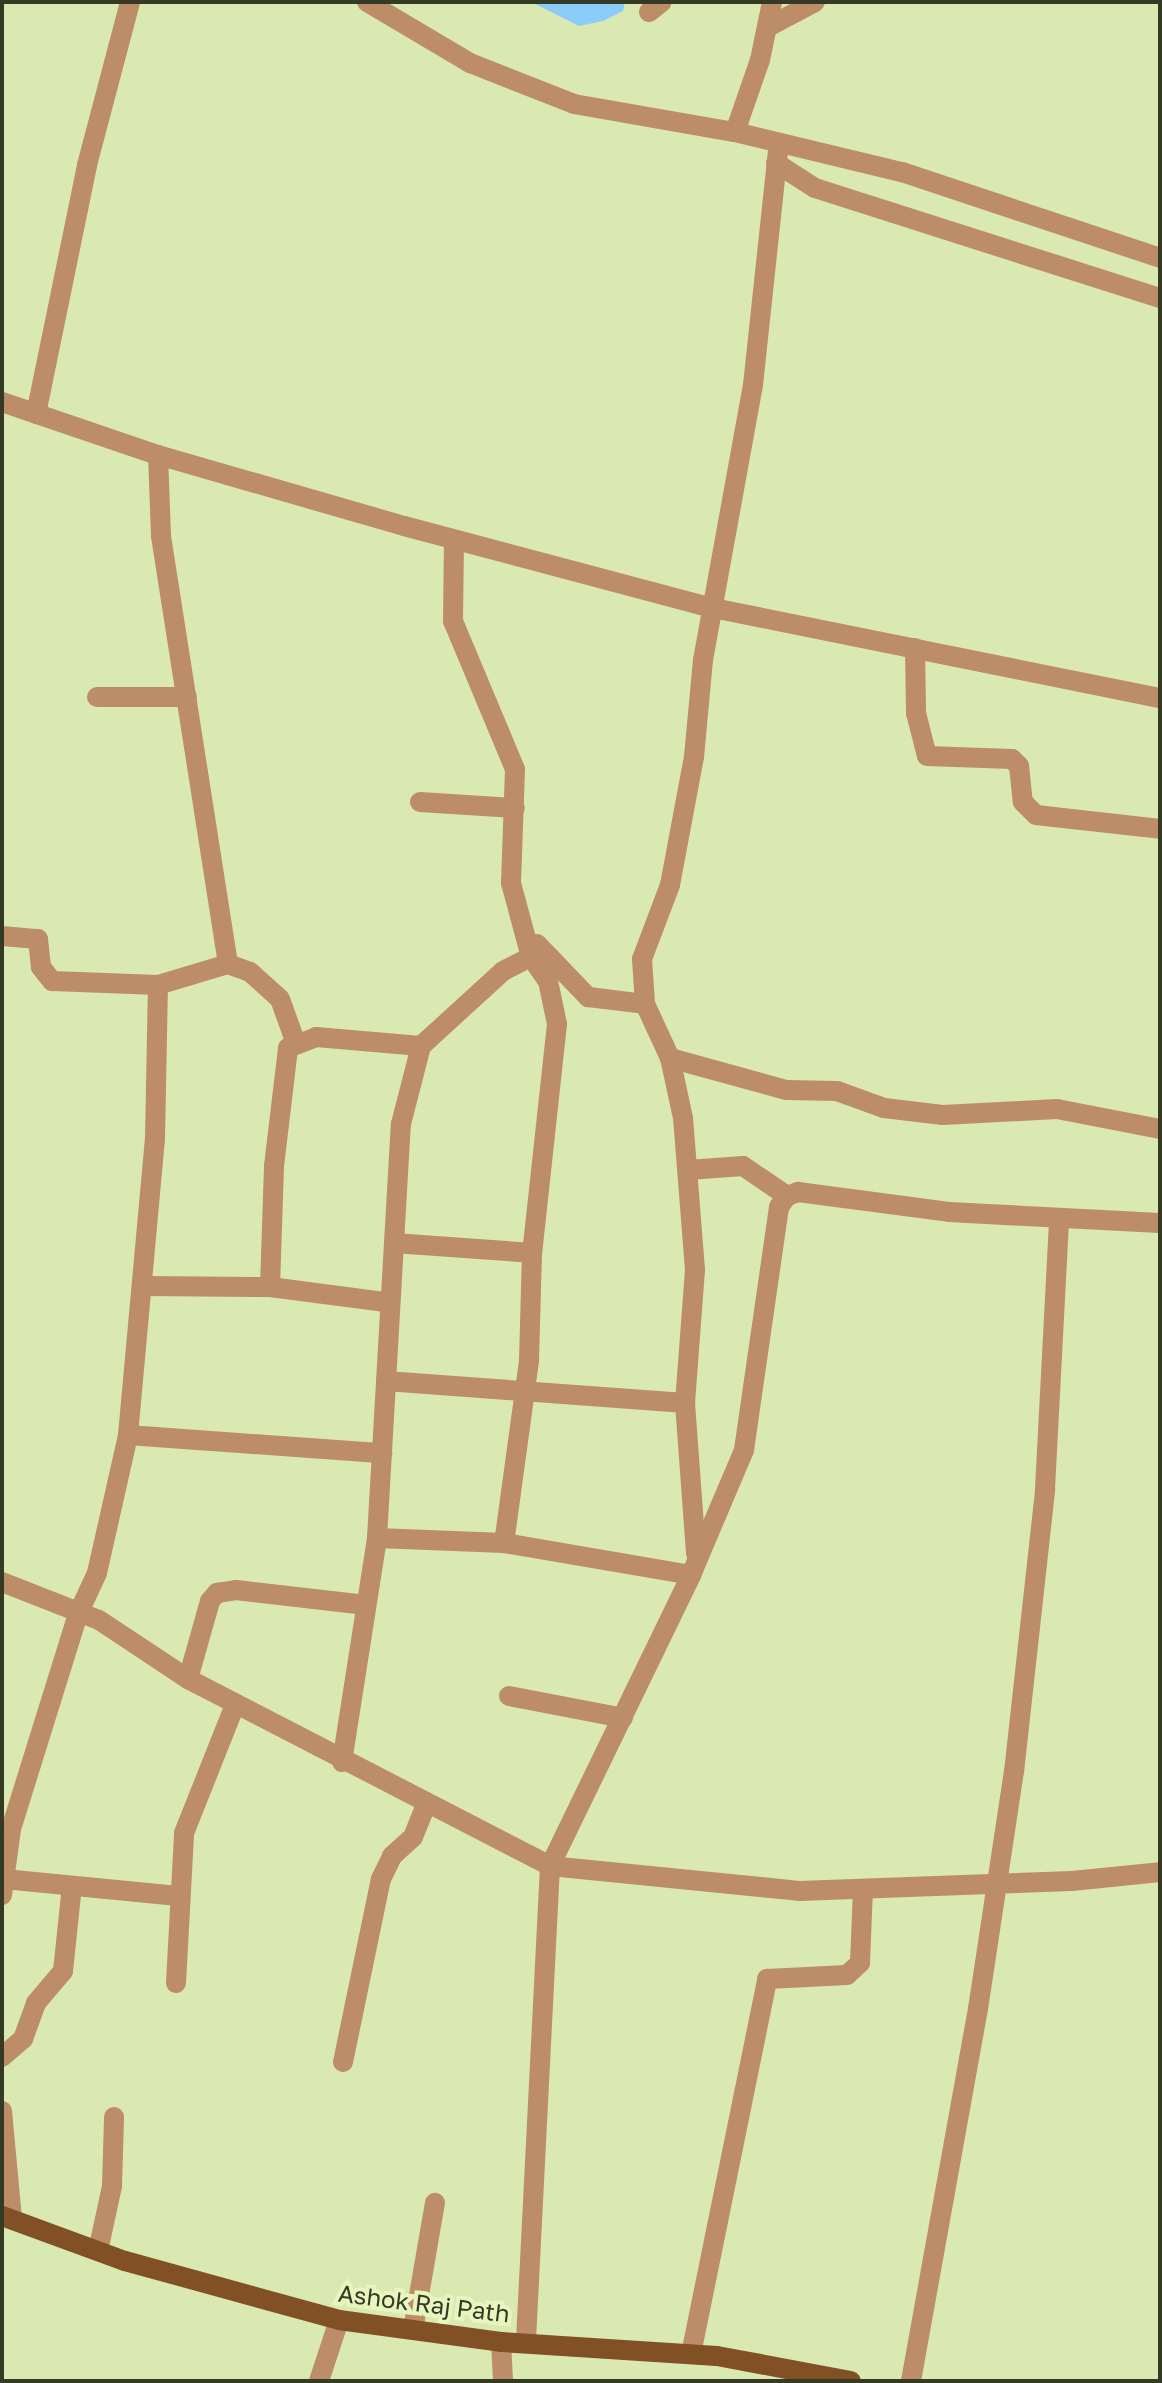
<!DOCTYPE html>
<html>
<head>
<meta charset="utf-8">
<style>
	body { margin:0 }
	#map { position:relative; width:1162px; height:2383px; overflow:hidden; background:#dae8b2; font-family:"Golos Text",sans-serif }
	div>[style] { position:absolute }
	.water>* { inset:0; background:#8cccf8 }
	.minor>* { height:20px; margin:-10px; padding:0 10px; transform-origin:10px; border-radius:10px; background:#bc8d67 }
	.major>* { height:20px; margin:-10px; padding:0 10px; transform-origin:10px; border-radius:10px; background:#815024 }
	span { translate:-50% -50%; white-space:nowrap; text-align:center; line-height:1.15; -webkit-text-stroke:8px #e7f5bf; paint-order:stroke }
	.street-label { font-size:24px; color:#353a25 }
	.frame { position:absolute; inset:0; border:4px solid #353a25; pointer-events:none }
</style>
</head>
<body>
<div id="map">
	<div class="water">
		<i style="clip-path:polygon(531px 2px,625px 2px,623px 11px,603px 21px,579px 26px)"></i>
	</div>
	<div class="minor">
		<i style="left:367px;top:2px;width:120px;rotate:30.6deg"></i>
		<i style="left:470px;top:63px;width:112px;rotate:21.5deg"></i>
		<i style="left:574px;top:104px;width:163px;rotate:9.9deg"></i>
		<i style="left:735px;top:132px;width:172px;rotate:13.5deg"></i>
		<i style="left:902px;top:172px;width:272px;rotate:18.4deg"></i>
		<i style="left:649px;top:12px;width:16px;rotate:-38deg"></i>
		<i style="left:768px;top:27px;width:53px;rotate:-28deg"></i>
		<i style="left:735px;top:132px;width:76px;rotate:-70.9deg"></i>
		<i style="left:760px;top:60px;width:59px;rotate:-78.3deg"></i>
		<i style="left:776px;top:163px;width:46px;rotate:32.7deg"></i>
		<i style="left:815px;top:188px;width:362px;rotate:17.7deg"></i>
		<i style="left:2px;top:402px;width:165px;rotate:18.8deg"></i>
		<i style="left:158px;top:455px;width:256px;rotate:16.1deg"></i>
		<i style="left:404px;top:526px;width:320px;rotate:14.9deg"></i>
		<i style="left:713px;top:608px;width:456px;rotate:11.4deg"></i>
		<i style="left:36px;top:414px;width:254px;rotate:-78.4deg"></i>
		<i style="left:87px;top:165px;width:169px;rotate:-75.2deg"></i>
		<i style="left:454px;top:540px;width:81px;rotate:90.7deg"></i>
		<i style="left:453px;top:621px;width:160px;rotate:67.3deg"></i>
		<i style="left:515px;top:769px;width:114px;rotate:92deg"></i>
		<i style="left:511px;top:883px;width:77px;rotate:74.9deg"></i>
		<i style="left:915px;top:648px;width:65px;rotate:89.1deg"></i>
		<i style="left:916px;top:713px;width:44px;rotate:75.7deg"></i>
		<i style="left:927px;top:756px;width:85px;rotate:2deg"></i>
		<i style="left:1012px;top:759px;width:10px;rotate:45deg"></i>
		<i style="left:1019px;top:766px;width:36px;rotate:84deg"></i>
		<i style="left:1023px;top:802px;width:18px;rotate:45deg"></i>
		<i style="left:1036px;top:815px;width:125px;rotate:6.4deg"></i>
		<i style="left:97px;top:697px;width:90px"></i>
		<i style="left:420px;top:802px;width:95px;rotate:3.6deg"></i>
		<i style="left:2px;top:936px;width:36px;rotate:5deg"></i>
		<i style="left:38px;top:939px;width:28px;rotate:84deg"></i>
		<i style="left:41px;top:967px;width:18px;rotate:52deg"></i>
		<i style="left:52px;top:981px;width:106px;rotate:2.2deg"></i>
		<i style="left:537px;top:944px;width:74px;rotate:46.1deg"></i>
		<i style="left:588px;top:997px;width:57px;rotate:7deg"></i>
		<i style="left:228px;top:964px;width:23px;rotate:20deg"></i>
		<i style="left:250px;top:972px;width:40px;rotate:42deg"></i>
		<i style="left:280px;top:999px;width:45px;rotate:70.3deg"></i>
		<i style="left:670px;top:1058px;width:120px;rotate:15.4deg"></i>
		<i style="left:786px;top:1090px;width:51px;rotate:1.1deg"></i>
		<i style="left:837px;top:1091px;width:50px;rotate:19.9deg"></i>
		<i style="left:884px;top:1108px;width:59px;rotate:6.8deg"></i>
		<i style="left:943px;top:1115px;width:114px;rotate:-3deg"></i>
		<i style="left:1057px;top:1109px;width:105px;rotate:11deg"></i>
		<i style="left:688px;top:1170px;width:55px;rotate:-4.2deg"></i>
		<i style="left:743px;top:1166px;width:53px;rotate:34.3deg"></i>
		<i style="left:394px;top:1243px;width:138px;rotate:4.1deg"></i>
		<i style="left:144px;top:1286px;width:126px;rotate:0.5deg"></i>
		<i style="left:270px;top:1287px;width:117px;rotate:7.4deg"></i>
		<i style="left:270px;top:1287px;width:121px;rotate:-88.1deg"></i>
		<i style="left:274px;top:1166px;width:119px;rotate:-83.2deg"></i>
		<i style="left:288px;top:1048px;width:30px;rotate:-21deg"></i>
		<i style="left:316px;top:1037px;width:105px;rotate:4.9deg"></i>
		<i style="left:386px;top:1381px;width:300px;rotate:4.2deg"></i>
		<i style="left:685px;top:1403px;width:151px;rotate:85.8deg"></i>
		<i style="left:685px;top:1403px;width:133px;rotate:-85.7deg"></i>
		<i style="left:695px;top:1270px;width:152px;rotate:-94.5deg"></i>
		<i style="left:683px;top:1118px;width:61px;rotate:-102.2deg"></i>
		<i style="left:670px;top:1058px;width:60px;rotate:-114.8deg"></i>
		<i style="left:645px;top:1004px;width:45px;rotate:-93.8deg"></i>
		<i style="left:642px;top:959px;width:79px;rotate:-69.3deg"></i>
		<i style="left:670px;top:885px;width:130px;rotate:-79.4deg"></i>
		<i style="left:694px;top:757px;width:97px;rotate:-84.7deg"></i>
		<i style="left:703px;top:660px;width:280px;rotate:-79.7deg"></i>
		<i style="left:753px;top:385px;width:243px;rotate:-83.9deg"></i>
		<i style="left:128px;top:1435px;width:255px;rotate:4.1deg"></i>
		<i style="left:504px;top:1543px;width:190px;rotate:9.7deg"></i>
		<i style="left:2px;top:1582px;width:104px;rotate:21.4deg"></i>
		<i style="left:99px;top:1620px;width:107px;rotate:33.5deg"></i>
		<i style="left:188px;top:1679px;width:407px;rotate:27.3deg"></i>
		<i style="left:550px;top:1866px;width:250px;rotate:5.7deg"></i>
		<i style="left:799px;top:1891px;width:273px;rotate:-2.1deg"></i>
		<i style="left:1072px;top:1881px;width:88px;rotate:-5.8deg"></i>
		<i style="left:188px;top:1679px;width:81px;rotate:-74.2deg"></i>
		<i style="left:210px;top:1601px;width:11px;rotate:-49deg"></i>
		<i style="left:217px;top:1593px;width:19px;rotate:-9deg"></i>
		<i style="left:236px;top:1590px;width:131px;rotate:6.6deg"></i>
		<i style="left:509px;top:1696px;width:116px;rotate:10.9deg"></i>
		<i style="left:342px;top:1762px;width:227px;rotate:-81.1deg"></i>
		<i style="left:377px;top:1538px;width:415px;rotate:-86.7deg"></i>
		<i style="left:401px;top:1124px;width:81px;rotate:-75.6deg"></i>
		<i style="left:421px;top:1046px;width:111px;rotate:-42.4deg"></i>
		<i style="left:503px;top:971px;width:31px;rotate:-27deg"></i>
		<i style="left:531px;top:957px;width:29px;rotate:55deg"></i>
		<i style="left:548px;top:981px;width:44px;rotate:78.2deg"></i>
		<i style="left:557px;top:1024px;width:230px;rotate:96.2deg"></i>
		<i style="left:532px;top:1253px;width:108px;rotate:91.6deg"></i>
		<i style="left:529px;top:1361px;width:184px;rotate:97.8deg"></i>
		<i style="left:504px;top:1543px;width:127px;rotate:-177.7deg"></i>
		<i style="left:4px;top:1879px;width:175px;rotate:5.6deg"></i>
		<i style="left:2px;top:1895px;width:67px;rotate:-82.2deg"></i>
		<i style="left:11px;top:1829px;width:225px;rotate:-72.7deg"></i>
		<i style="left:78px;top:1614px;width:45px;rotate:-65.1deg"></i>
		<i style="left:97px;top:1573px;width:141px;rotate:-77.3deg"></i>
		<i style="left:128px;top:1435px;width:297px;rotate:-84.8deg"></i>
		<i style="left:155px;top:1139px;width:154px;rotate:-88.9deg"></i>
		<i style="left:158px;top:985px;width:73px;rotate:-16.7deg"></i>
		<i style="left:228px;top:964px;width:433px;rotate:-98.9deg"></i>
		<i style="left:161px;top:536px;width:81px;rotate:-92.1deg"></i>
		<i style="left:176px;top:1983px;width:150px;rotate:-86.9deg"></i>
		<i style="left:184px;top:1833px;width:138px;rotate:-68.3deg"></i>
		<i style="left:2px;top:2057px;width:28px;rotate:-41deg"></i>
		<i style="left:23px;top:2039px;width:38px;rotate:-70deg"></i>
		<i style="left:36px;top:2003px;width:42px;rotate:-49.8deg"></i>
		<i style="left:63px;top:1971px;width:85px;rotate:-84deg"></i>
		<i style="left:343px;top:2062px;width:187px;rotate:-78.3deg"></i>
		<i style="left:381px;top:1879px;width:25px;rotate:-64deg"></i>
		<i style="left:392px;top:1856px;width:28px;rotate:-42deg"></i>
		<i style="left:413px;top:1837px;width:35px;rotate:-68deg"></i>
		<i style="left:2px;top:2111px;width:108px;rotate:84.7deg"></i>
		<i style="left:98px;top:2251px;width:66px;rotate:-77.8deg"></i>
		<i style="left:112px;top:2186px;width:69px;rotate:-88.3deg"></i>
		<i style="left:413px;top:2330px;width:129px;rotate:-80.2deg"></i>
		<i style="left:526px;top:2340px;width:475px;rotate:-87.1deg"></i>
		<i style="left:550px;top:1866px;width:323px;rotate:-64.1deg"></i>
		<i style="left:691px;top:1575px;width:136px;rotate:-67deg"></i>
		<i style="left:744px;top:1450px;width:246px;rotate:-81.8deg"></i>
		<i style="left:779px;top:1207px;width:14px;rotate:-54deg"></i>
		<i style="left:787px;top:1196px;width:12px;rotate:-20deg"></i>
		<i style="left:798px;top:1192px;width:152px;rotate:7.5deg"></i>
		<i style="left:949px;top:1212px;width:211px;rotate:3deg"></i>
		<i style="left:501px;top:2342px;width:39px;rotate:87deg"></i>
		<i style="left:691px;top:2354px;width:383px;rotate:-78.5deg"></i>
		<i style="left:767px;top:1979px;width:80px;rotate:-2.9deg"></i>
		<i style="left:847px;top:1975px;width:18px;rotate:-43deg"></i>
		<i style="left:860px;top:1963px;width:74px;rotate:-87.7deg"></i>
		<i style="left:319px;top:2381px;width:64px;rotate:-71.8deg"></i>
		<i style="left:911px;top:2381px;width:378px;rotate:-79.8deg"></i>
		<i style="left:978px;top:2009px;width:240px;rotate:-81.4deg"></i>
		<i style="left:1014px;top:1772px;width:285px;rotate:-83.7deg"></i>
		<i style="left:1045px;top:1489px;width:271px;rotate:-87deg"></i>
	</div>
	<div class="major">
		<i style="left:2px;top:2216px;width:131px;rotate:20.1deg"></i>
		<i style="left:125px;top:2261px;width:222px;rotate:15.4deg"></i>
		<i style="left:339px;top:2320px;width:163px;rotate:7.7deg"></i>
		<i style="left:501px;top:2342px;width:216px;rotate:3.7deg"></i>
		<i style="left:717px;top:2356px;width:136px;rotate:10.6deg"></i>
	</div>
	<div class="street-label">
		<span style="left:424px;top:2303px;rotate:7deg">Ashok Raj Path</span>
	</div>
	<div class="frame"></div>
</div>
</body>
</html>
